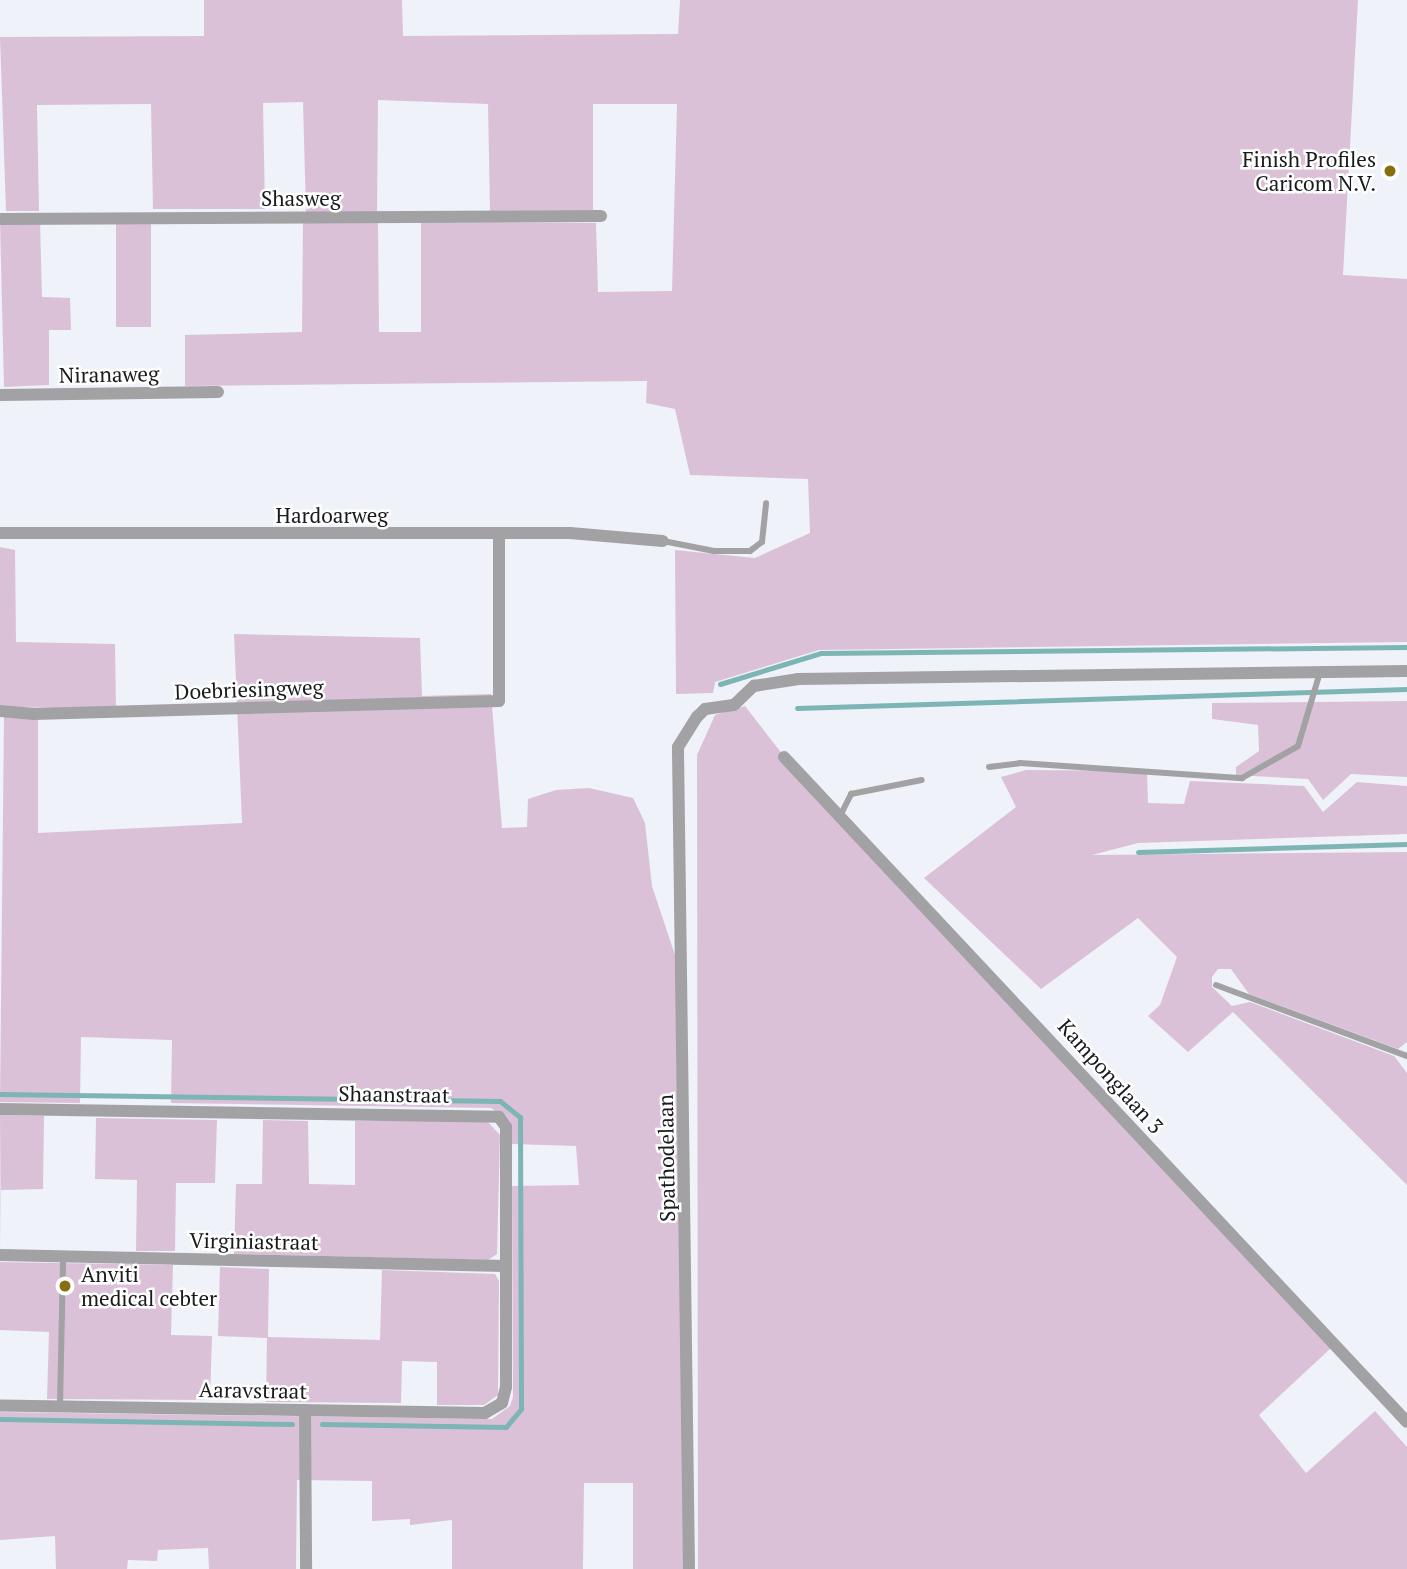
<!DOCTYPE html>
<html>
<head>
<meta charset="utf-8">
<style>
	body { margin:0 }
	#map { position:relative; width:1407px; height:1569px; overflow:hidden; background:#eff2f8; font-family:"PT Serif",serif }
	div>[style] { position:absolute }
	.green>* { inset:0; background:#dbc1d8; transform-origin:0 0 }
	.stream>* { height:5px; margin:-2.5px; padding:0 2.5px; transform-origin:2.5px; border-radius:2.5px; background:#7cb5b4 }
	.lane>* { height:6px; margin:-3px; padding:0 3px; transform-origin:3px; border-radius:3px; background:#a2a1a4 }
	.street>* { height:12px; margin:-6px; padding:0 6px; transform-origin:6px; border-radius:6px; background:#a2a1a4 }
	.dots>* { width:19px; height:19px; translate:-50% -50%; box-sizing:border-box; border:4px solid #fff; border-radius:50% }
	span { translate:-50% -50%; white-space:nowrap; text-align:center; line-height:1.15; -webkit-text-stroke:5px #fff; paint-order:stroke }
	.poi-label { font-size:21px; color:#191a1b }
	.right { translate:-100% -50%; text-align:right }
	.left { translate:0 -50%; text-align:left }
	.street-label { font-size:21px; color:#191a1b }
</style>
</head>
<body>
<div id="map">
	<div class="green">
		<i style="clip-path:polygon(204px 0,402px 0,403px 36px,678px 34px,680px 0,1358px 0,1343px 275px,1407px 279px,1407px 642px,819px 650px,715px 682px,713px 693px,676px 694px,675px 550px,755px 558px,810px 533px,808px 479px,690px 475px,675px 409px,646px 403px,647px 381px,185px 386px,185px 335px,302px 332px,303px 221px,378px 221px,379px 332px,421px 332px,421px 222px,596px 223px,598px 292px,672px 291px,677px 104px,593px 104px,593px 210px,490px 211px,488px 104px,378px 100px,377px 212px,306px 212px,303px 102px,263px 103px,265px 209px,153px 209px,151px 104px,37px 105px,39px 211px,6px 211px,0 37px,204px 36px)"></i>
		<i style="clip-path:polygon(0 221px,40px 221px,42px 297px,70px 298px,71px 330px,49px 330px,49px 385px,4px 387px)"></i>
		<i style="left:116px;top:224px;width:35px;height:103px"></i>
		<i style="clip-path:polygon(0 547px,15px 550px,16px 642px,115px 644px,116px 709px,0 707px)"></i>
		<i style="clip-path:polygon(234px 634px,420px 638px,422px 696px,491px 694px,502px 828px,527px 827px,528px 799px,556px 790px,589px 788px,633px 798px,645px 823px,652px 886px,681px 973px,685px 1569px,633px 1569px,633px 1483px,584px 1483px,583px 1569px,452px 1569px,452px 1520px,410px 1525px,410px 1519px,372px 1521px,372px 1481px,297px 1480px,296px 1569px,209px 1569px,208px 1548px,158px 1550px,157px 1561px,128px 1560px,127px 1569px,56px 1569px,55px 1536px,0 1540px,0 1412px,492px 1419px,510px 1406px,513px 1397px,512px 1186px,579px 1185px,576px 1146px,512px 1144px,508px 1119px,491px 1108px,171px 1103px,172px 1040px,81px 1037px,80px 1103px,0 1102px,4px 717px,38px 719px,38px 833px,242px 823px)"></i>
		<i style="clip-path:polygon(1407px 701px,1407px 777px,1351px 774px,1323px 800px,1308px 779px,1236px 775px,1236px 767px,1259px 751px,1258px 725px,1212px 719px,1212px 703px)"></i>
		<i style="clip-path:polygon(745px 706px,804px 782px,1331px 1348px,1259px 1415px,1306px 1473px,1375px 1411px,1407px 1447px,1407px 1569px,698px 1569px,697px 755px,715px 715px)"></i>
		<i style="clip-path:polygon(1026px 770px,1147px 771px,1148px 803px,1184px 804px,1190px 781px,1304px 786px,1323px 812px,1357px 782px,1407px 786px,1407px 834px,1138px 843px,1092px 855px,1407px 852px,1407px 1042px,1398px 1049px,1249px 994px,1231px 969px,1218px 969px,1212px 977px,1212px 987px,1232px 1006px,1250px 1002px,1394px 1056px,1407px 1073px,1407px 1185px,1233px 1012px,1188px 1052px,1148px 1016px,1160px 1005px,1177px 957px,1138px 918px,1041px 989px,924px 878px,1016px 807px,1001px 777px)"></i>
		<i style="clip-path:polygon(0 1115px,44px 1116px,43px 1189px,1px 1190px,1px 1251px)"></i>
		<i style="clip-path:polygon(96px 1118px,217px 1120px,215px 1183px,176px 1183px,175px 1251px,136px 1251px,137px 1180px,95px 1179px)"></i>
		<i style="clip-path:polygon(263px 1120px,308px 1121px,309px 1184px,355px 1185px,355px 1121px,487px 1121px,500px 1135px,497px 1254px,488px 1260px,234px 1254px,236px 1184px,262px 1184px)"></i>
		<i style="clip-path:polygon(0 1262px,173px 1265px,171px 1335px,212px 1336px,210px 1400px,47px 1399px,49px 1332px,0 1330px)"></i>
		<i style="clip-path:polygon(220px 1267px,269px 1269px,268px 1337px,380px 1340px,382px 1270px,495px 1274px,499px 1281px,498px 1395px,484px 1405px,437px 1405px,437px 1362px,402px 1361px,401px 1403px,266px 1402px,267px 1338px,218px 1336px)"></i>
	</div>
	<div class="stream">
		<i style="left:720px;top:684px;width:106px;rotate:-17.1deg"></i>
		<i style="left:821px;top:653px;width:586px;rotate:-0.59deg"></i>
		<i style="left:797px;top:708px;width:610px;rotate:-1.78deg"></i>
		<i style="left:1138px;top:852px;width:269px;rotate:-1.7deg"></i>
		<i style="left:0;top:1094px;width:500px;rotate:0.8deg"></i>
		<i style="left:500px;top:1101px;width:26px;rotate:39deg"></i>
		<i style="left:520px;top:1117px;width:292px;rotate:89.8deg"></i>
		<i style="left:521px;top:1409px;width:23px;rotate:130deg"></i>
		<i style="left:506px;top:1427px;width:184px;rotate:-179.1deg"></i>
		<i style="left:0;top:1419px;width:292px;rotate:1deg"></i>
	</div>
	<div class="lane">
		<i style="left:663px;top:541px;width:52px;rotate:11.1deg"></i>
		<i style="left:714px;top:551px;width:36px"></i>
		<i style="left:750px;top:551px;width:15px;rotate:-37deg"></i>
		<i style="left:762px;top:542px;width:39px;rotate:-84deg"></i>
		<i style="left:989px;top:767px;width:31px;rotate:-7deg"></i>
		<i style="left:1020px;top:763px;width:223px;rotate:3.9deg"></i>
		<i style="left:1242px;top:778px;width:64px;rotate:-29.7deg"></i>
		<i style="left:1298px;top:746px;width:77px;rotate:-73.4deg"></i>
		<i style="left:840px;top:816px;width:25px;rotate:-63deg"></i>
		<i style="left:851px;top:794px;width:72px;rotate:-11.2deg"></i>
		<i style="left:1216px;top:985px;width:204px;rotate:20.4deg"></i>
		<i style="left:60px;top:1406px;width:149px;rotate:-88.8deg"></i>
	</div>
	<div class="street">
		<i style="left:0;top:219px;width:601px;rotate:-0.29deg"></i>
		<i style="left:0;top:395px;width:218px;rotate:-0.8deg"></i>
		<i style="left:0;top:533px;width:570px"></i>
		<i style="left:570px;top:533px;width:93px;rotate:4.9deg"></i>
		<i style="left:0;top:711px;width:34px;rotate:5deg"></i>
		<i style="left:34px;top:714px;width:465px;rotate:-1.6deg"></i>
		<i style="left:499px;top:701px;width:166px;rotate:-90deg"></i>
		<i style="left:784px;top:757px;width:911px;rotate:46.87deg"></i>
		<i style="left:0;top:1109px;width:499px;rotate:0.9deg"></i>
		<i style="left:499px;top:1117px;width:12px;rotate:55deg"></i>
		<i style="left:506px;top:1127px;width:260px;rotate:90deg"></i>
		<i style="left:506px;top:1387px;width:16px;rotate:104deg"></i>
		<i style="left:502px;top:1403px;width:20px;rotate:150deg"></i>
		<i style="left:485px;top:1413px;width:485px;rotate:-179.1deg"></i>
		<i style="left:0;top:1255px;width:506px;rotate:1.25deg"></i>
		<i style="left:305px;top:1410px;width:159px;rotate:89.6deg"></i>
		<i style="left:689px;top:1569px;width:822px;rotate:-90.77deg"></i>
		<i style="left:678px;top:747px;width:36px;rotate:-58deg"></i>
		<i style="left:697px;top:717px;width:11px;rotate:-45deg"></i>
		<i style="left:705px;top:709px;width:29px;rotate:-8deg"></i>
		<i style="left:734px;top:705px;width:28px;rotate:-44deg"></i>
		<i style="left:754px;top:686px;width:45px;rotate:-9deg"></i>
		<i style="left:798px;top:679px;width:609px;rotate:-0.75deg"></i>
	</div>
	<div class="dots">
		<i style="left:1390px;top:171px;background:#876f0f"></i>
		<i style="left:65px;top:1286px;background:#876f0f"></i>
	</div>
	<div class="poi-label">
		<span class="right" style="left:1376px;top:171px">Finish Profiles<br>Caricom N.V.</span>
		<span class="left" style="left:81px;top:1286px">Anviti<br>medical cebter</span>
	</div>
	<div class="street-label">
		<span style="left:301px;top:198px">Shasweg</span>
		<span style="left:109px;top:374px;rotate:-1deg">Niranaweg</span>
		<span style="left:332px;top:515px">Hardoarweg</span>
		<span style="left:249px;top:689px;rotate:-2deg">Doebriesingweg</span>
		<span style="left:1111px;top:1076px;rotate:48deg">Kamponglaan 3</span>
		<span style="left:394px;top:1094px;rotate:1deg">Shaanstraat</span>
		<span style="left:666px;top:1158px;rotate:-91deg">Spathodelaan</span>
		<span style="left:254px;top:1241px;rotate:1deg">Virginiastraat</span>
		<span style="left:253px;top:1390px;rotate:1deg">Aaravstraat</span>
	</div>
</div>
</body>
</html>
